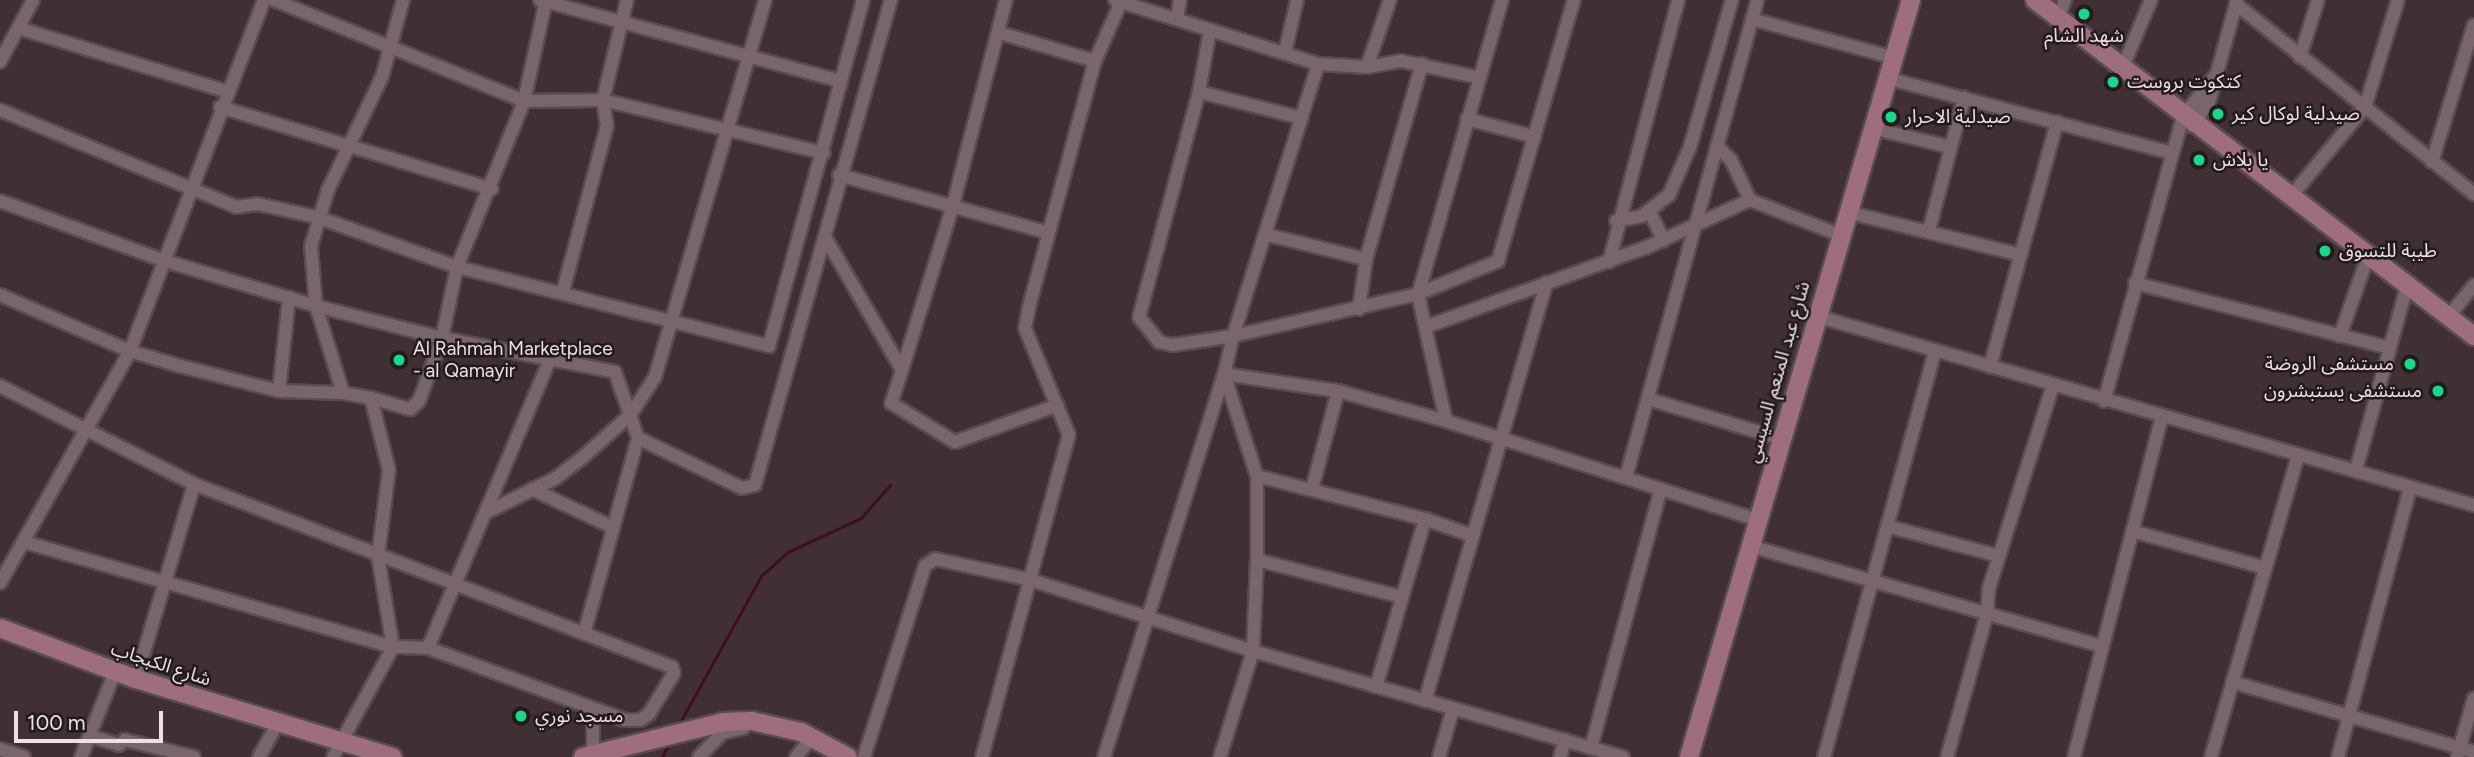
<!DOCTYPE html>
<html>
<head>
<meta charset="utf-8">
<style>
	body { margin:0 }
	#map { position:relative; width:2474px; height:757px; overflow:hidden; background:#403034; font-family:Figtree,"Noto Sans Arabic",sans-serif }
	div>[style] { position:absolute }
	.stream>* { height:2.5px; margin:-1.25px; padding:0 1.25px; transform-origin:1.25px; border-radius:1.25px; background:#3e0e1f }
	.roads { filter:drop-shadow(2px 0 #594c50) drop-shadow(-2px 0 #594c50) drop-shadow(0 2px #594c50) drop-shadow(0 -2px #594c50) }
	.street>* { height:12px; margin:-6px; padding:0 6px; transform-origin:6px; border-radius:6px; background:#78666a }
	.secondary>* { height:18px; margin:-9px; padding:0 9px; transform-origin:9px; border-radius:9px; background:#9f6e7c }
	.dots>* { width:19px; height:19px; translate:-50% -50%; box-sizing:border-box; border:4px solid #221a1c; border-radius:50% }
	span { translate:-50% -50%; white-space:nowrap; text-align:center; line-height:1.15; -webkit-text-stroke:5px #221a1c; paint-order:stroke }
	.poi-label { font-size:19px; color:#ece1e3 }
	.left { translate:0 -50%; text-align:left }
	.right { translate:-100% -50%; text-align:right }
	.street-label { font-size:19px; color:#ece1e3 }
	.scale { position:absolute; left:14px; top:711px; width:149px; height:32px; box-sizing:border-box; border:4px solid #ece1e3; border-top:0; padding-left:9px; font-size:21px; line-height:24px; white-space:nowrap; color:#ece1e3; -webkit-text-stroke:5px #221a1c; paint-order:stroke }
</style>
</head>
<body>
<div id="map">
	<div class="stream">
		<i style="left:678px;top:726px;width:171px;rotate:-61deg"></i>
		<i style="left:761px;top:576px;width:36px;rotate:-42deg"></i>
		<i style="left:788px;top:552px;width:81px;rotate:-25deg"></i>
		<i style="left:861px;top:518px;width:44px;rotate:-48.7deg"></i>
		<i style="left:662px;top:757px;width:15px;rotate:-62deg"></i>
	</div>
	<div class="roads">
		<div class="street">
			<i style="left:274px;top:0;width:270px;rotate:22deg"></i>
			<i style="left:524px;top:101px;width:79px;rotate:-0.7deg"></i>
			<i style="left:603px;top:100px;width:227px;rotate:13.5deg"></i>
			<i style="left:540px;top:0;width:312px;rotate:15.1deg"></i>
			<i style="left:1115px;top:0;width:213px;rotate:17.5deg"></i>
			<i style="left:1318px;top:64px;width:49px;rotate:3.5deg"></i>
			<i style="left:1367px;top:67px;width:35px;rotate:-10deg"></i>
			<i style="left:1401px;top:61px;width:78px;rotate:11.9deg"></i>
			<i style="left:1502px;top:0;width:306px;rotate:105.9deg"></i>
			<i style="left:1418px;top:294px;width:130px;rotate:77.6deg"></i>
			<i style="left:1446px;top:421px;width:327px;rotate:17.6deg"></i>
			<i style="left:2236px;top:4px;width:305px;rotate:38.6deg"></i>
			<i style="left:2062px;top:8px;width:9px;rotate:-69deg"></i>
			<i style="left:1177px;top:19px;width:19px;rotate:-81deg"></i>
			<i style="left:1752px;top:19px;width:144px;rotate:15.3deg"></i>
			<i style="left:18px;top:28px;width:217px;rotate:16.9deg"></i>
			<i style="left:1210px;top:30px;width:63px;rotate:100.1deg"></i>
			<i style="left:1199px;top:92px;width:233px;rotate:104.9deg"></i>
			<i style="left:1139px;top:317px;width:32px;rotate:51deg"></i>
			<i style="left:1159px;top:342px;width:14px;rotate:12deg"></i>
			<i style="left:1173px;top:345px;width:61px;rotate:-8.5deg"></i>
			<i style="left:1233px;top:336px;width:39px;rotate:103deg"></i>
			<i style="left:1224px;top:374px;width:107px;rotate:72.1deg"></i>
			<i style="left:1257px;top:476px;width:84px;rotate:90deg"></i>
			<i style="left:1257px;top:560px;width:91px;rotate:92.5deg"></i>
			<i style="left:1253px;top:651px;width:111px;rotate:107.3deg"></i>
			<i style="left:1000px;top:33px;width:99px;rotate:16.4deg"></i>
			<i style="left:1285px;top:52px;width:53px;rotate:-77deg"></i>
			<i style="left:2127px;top:57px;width:62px;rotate:-67.2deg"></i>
			<i style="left:2300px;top:57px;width:60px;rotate:-72.5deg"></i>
			<i style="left:0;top:62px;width:70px;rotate:-62deg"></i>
			<i style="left:1367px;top:67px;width:71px;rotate:-71.1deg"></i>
			<i style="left:1886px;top:78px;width:295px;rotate:14.7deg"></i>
			<i style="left:1199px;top:92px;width:106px;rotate:14.2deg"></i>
			<i style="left:220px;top:107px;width:284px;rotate:16.8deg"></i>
			<i style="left:0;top:110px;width:255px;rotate:22.3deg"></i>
			<i style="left:236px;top:207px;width:21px;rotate:-8deg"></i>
			<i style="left:257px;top:204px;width:61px;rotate:12.2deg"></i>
			<i style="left:317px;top:217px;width:149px;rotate:19.7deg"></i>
			<i style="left:457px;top:267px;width:322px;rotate:14.2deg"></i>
			<i style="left:769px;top:346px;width:359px;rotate:-74.8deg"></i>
			<i style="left:1467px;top:119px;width:70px;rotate:14.8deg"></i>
			<i style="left:2192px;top:126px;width:29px;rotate:-55deg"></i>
			<i style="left:2209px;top:102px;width:106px;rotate:-74.6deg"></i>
			<i style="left:1871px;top:128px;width:81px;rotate:13.5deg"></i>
			<i style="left:1717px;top:146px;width:20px;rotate:45deg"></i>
			<i style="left:1731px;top:160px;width:44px;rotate:64.6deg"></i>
			<i style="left:1750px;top:200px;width:97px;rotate:21.3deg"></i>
			<i style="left:2432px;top:162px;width:143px;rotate:-73deg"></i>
			<i style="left:839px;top:175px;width:215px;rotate:15.4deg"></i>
			<i style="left:2293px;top:194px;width:113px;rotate:-50.4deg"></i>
			<i style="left:2365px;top:107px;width:112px;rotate:-72.9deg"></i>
			<i style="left:0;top:201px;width:176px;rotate:20deg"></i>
			<i style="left:165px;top:261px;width:158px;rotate:16.6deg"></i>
			<i style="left:316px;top:306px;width:130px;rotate:14.3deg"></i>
			<i style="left:442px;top:338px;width:176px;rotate:11.1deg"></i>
			<i style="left:615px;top:372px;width:70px;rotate:70.8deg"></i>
			<i style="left:638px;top:438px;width:203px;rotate:105.4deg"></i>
			<i style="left:1649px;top:211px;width:33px;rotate:63deg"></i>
			<i style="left:1847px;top:212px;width:179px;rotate:13.9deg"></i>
			<i style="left:1616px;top:221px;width:26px;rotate:-11deg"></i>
			<i style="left:1642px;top:216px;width:34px;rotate:-38deg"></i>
			<i style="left:1669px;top:195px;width:52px;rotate:-66.4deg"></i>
			<i style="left:1690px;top:147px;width:153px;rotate:-74.1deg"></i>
			<i style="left:1929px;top:230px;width:137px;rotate:-75.1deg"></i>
			<i style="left:1268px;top:235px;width:101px;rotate:13.8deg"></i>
			<i style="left:825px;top:237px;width:154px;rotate:59.9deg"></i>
			<i style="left:902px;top:370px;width:35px;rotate:108deg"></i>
			<i style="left:891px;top:403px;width:75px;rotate:31.4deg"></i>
			<i style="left:955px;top:442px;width:109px;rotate:-19.8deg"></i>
			<i style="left:1609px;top:262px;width:271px;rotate:-75.2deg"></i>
			<i style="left:2135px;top:283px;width:263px;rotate:14.3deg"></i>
			<i style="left:563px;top:291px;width:171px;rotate:-75.1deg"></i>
			<i style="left:607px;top:126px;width:26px;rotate:-99deg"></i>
			<i style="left:603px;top:100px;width:103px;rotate:-76.5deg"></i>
			<i style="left:0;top:295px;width:142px;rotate:23.3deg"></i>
			<i style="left:130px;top:351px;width:52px;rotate:16.7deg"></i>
			<i style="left:180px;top:366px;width:102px;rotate:14.2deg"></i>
			<i style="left:279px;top:391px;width:64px;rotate:1.8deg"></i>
			<i style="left:1359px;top:309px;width:50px;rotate:-82deg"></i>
			<i style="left:1366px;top:259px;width:203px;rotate:-74deg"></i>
			<i style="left:1816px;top:316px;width:685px;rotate:16.03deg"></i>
			<i style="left:2449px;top:316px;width:40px;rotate:-51deg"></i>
			<i style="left:1428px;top:326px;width:231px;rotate:-19.8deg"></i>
			<i style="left:1645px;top:248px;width:115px;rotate:-24.6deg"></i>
			<i style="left:1233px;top:336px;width:190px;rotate:-12.8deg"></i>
			<i style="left:1418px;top:294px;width:87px;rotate:-22.4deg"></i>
			<i style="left:1498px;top:261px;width:272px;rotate:-73.8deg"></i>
			<i style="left:1233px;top:336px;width:285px;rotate:-72.6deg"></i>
			<i style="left:2340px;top:336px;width:88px;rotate:-70.7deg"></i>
			<i style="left:1990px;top:367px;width:254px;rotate:-74.7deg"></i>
			<i style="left:902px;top:370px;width:173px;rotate:-72.8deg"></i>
			<i style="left:953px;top:205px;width:212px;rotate:-75.5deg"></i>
			<i style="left:0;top:386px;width:217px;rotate:26.8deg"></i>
			<i style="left:194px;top:484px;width:512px;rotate:20.95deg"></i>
			<i style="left:672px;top:667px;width:6px;rotate:72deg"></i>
			<i style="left:674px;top:673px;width:48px;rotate:121.4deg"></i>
			<i style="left:649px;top:714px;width:11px;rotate:146deg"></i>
			<i style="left:640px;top:720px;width:15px;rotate:180deg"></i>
			<i style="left:625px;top:720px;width:210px;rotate:-159.9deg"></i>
			<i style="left:428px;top:648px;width:35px;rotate:-178deg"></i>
			<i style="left:393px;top:647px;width:383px;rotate:-164.1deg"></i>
			<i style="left:279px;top:391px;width:94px;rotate:-83.9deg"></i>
			<i style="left:371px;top:398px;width:41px;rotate:15.8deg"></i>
			<i style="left:410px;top:409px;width:12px;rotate:-42deg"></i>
			<i style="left:419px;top:401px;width:67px;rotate:-69.9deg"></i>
			<i style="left:442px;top:338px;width:73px;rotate:-78.1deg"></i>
			<i style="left:457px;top:267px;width:179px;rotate:-68deg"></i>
			<i style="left:524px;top:101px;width:103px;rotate:-77.7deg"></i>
			<i style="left:1648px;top:399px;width:140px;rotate:16.6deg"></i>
			<i style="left:2104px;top:401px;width:296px;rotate:-74.5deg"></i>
			<i style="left:2183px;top:116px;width:50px;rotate:-51.5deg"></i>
			<i style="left:638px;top:438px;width:115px;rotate:25.7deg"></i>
			<i style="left:742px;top:488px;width:13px;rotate:-13deg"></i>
			<i style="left:755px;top:485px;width:504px;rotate:-74.34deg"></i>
			<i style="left:2356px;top:470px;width:194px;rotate:-74.5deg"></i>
			<i style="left:1257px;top:476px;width:173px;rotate:14.4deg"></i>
			<i style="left:1425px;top:519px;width:51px;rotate:19.5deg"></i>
			<i style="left:1626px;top:477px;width:495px;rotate:-74.6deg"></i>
			<i style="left:532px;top:489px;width:89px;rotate:25.4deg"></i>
			<i style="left:1312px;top:489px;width:101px;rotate:-75.1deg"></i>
			<i style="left:487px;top:512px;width:77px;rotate:-26.2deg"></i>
			<i style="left:556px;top:478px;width:33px;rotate:-38deg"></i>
			<i style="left:582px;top:458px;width:66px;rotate:-41.9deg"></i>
			<i style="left:631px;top:414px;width:44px;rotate:-57deg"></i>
			<i style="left:655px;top:377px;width:393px;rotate:-73.7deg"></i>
			<i style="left:1887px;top:526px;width:116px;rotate:15deg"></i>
			<i style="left:2132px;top:531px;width:135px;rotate:15.5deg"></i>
			<i style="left:1750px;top:546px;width:365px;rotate:15.9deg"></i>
			<i style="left:1257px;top:560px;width:150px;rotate:14.3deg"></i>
			<i style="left:0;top:583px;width:266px;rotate:-60.7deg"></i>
			<i style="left:130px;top:351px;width:376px;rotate:-69.1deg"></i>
			<i style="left:428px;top:648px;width:314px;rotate:-67.1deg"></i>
			<i style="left:136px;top:679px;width:203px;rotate:-73.4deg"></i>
			<i style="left:2232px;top:682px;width:252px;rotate:16.1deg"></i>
			<i style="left:1376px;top:687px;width:175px;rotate:-73.7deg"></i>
			<i style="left:1425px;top:701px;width:436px;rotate:-73.8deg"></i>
			<i style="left:90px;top:736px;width:30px;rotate:17deg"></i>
			<i style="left:119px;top:745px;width:8px;rotate:-40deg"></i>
			<i style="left:125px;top:740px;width:71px;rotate:13.8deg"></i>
			<i style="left:1591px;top:748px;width:268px;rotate:-74.9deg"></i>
			<i style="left:0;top:749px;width:25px;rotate:18deg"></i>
			<i style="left:593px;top:754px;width:44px;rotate:-90deg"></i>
			<i style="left:81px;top:757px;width:92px;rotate:-68.2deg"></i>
			<i style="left:259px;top:757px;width:39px;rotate:-61deg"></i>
			<i style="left:333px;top:757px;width:125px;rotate:-61.4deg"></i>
			<i style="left:393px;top:647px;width:92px;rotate:-99.4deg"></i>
			<i style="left:378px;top:556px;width:87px;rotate:-82.7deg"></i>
			<i style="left:389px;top:470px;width:74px;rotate:-104deg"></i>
			<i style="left:371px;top:398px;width:28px;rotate:-170deg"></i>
			<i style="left:343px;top:393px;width:91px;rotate:-107.2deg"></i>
			<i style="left:316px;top:306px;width:60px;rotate:-94.8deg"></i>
			<i style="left:311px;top:246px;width:59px;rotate:-73.1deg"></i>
			<i style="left:328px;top:190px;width:125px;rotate:-64.5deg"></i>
			<i style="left:382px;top:77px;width:80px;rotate:-74.7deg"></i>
			<i style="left:699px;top:757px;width:33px;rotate:-46deg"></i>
			<i style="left:722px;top:733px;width:22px;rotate:-13deg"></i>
			<i style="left:796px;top:757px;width:27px;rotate:-51deg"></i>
			<i style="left:864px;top:757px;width:201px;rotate:-72.3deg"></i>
			<i style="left:925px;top:566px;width:12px;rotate:-35deg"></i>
			<i style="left:935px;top:559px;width:98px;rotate:12.3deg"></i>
			<i style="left:1031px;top:580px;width:233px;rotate:17.7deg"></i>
			<i style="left:1253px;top:651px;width:385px;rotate:16deg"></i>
			<i style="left:982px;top:757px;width:334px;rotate:-74.9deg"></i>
			<i style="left:1069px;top:435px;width:116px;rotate:-112.4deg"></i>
			<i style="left:1025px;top:328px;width:21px;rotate:-79deg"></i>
			<i style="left:1029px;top:307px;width:255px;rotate:-75deg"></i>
			<i style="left:1095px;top:61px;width:64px;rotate:-66.2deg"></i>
			<i style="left:1104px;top:757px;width:401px;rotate:-72.6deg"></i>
			<i style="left:1224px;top:374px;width:115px;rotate:8.5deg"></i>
			<i style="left:1338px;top:391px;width:112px;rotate:15.5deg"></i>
			<i style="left:1439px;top:757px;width:50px;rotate:-73.7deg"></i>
			<i style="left:1560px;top:757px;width:18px;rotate:-74deg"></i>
			<i style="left:1824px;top:757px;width:421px;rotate:-74.7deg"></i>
			<i style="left:1947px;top:757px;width:148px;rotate:-74.4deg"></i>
			<i style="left:1987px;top:614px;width:26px;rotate:-86deg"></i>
			<i style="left:1989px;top:588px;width:213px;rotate:-72.5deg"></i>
			<i style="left:2074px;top:757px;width:351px;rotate:-75.5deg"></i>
			<i style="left:2211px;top:757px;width:313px;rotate:-73.9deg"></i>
			<i style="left:2338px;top:757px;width:278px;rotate:-75deg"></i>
			<i style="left:2457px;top:757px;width:61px;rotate:-73.9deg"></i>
		</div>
		<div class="secondary">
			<i style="left:2035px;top:0;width:553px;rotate:37.43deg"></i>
			<i style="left:0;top:628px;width:145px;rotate:20.6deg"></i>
			<i style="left:136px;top:679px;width:268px;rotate:16.9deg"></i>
			<i style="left:583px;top:757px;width:144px;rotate:-14deg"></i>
			<i style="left:723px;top:722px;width:29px;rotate:-2deg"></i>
			<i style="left:752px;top:721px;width:50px;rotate:12.7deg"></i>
			<i style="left:801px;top:732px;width:53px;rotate:28deg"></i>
			<i style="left:1689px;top:757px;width:789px;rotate:-73.66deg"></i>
		</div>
	</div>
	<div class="dots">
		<i style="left:2084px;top:14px;background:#18d989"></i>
		<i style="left:2113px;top:82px;background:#18d989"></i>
		<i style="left:2218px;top:114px;background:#18d989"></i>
		<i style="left:1891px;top:117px;background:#18d989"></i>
		<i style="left:2199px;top:160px;background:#18d989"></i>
		<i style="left:2325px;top:251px;background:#18d989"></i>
		<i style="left:399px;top:360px;background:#18d989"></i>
		<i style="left:2410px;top:364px;background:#18d989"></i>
		<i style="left:2438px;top:391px;background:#18d989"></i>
		<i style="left:521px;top:716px;background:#18d989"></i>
	</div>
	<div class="poi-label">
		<span style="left:2084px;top:36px">شهد الشام</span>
		<span class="left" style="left:2127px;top:82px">كتكوت بروست</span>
		<span class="left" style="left:2232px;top:114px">صيدلية لوكال كير</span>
		<span class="left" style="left:1905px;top:117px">صيدلية الاحرار</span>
		<span class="left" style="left:2213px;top:160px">يا بلاش</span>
		<span class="left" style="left:2339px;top:251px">طيبة للتسوق</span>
		<span class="left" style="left:413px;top:360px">Al Rahmah Marketplace<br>- al Qamayir</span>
		<span class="right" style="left:2394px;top:364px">مستشفى الروضة</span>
		<span class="right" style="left:2422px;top:391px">مستشفى يستبشرون</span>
		<span class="left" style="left:535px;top:716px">مسجد نوري</span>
	</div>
	<div class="street-label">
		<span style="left:1778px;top:372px;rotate:-74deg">شارع عبد المنعم السيسي</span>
		<span style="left:161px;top:664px;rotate:18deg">شارع الكبجاب</span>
	</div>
	<div class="scale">100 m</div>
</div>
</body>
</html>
